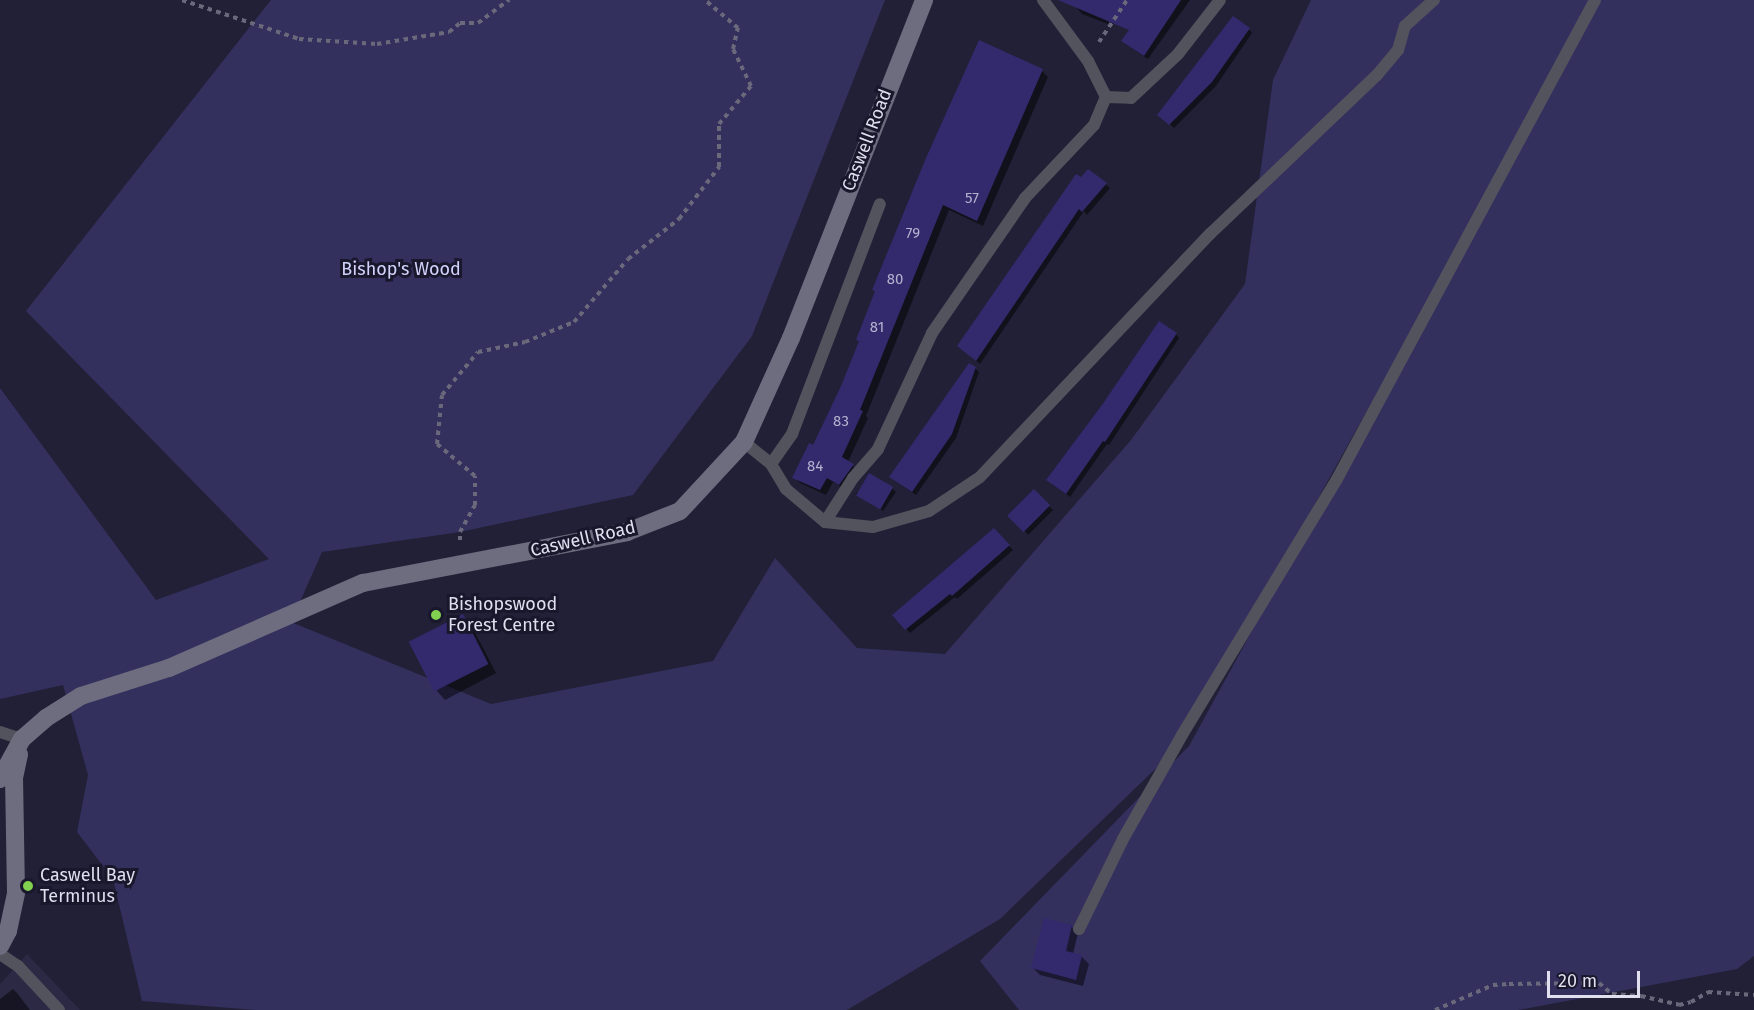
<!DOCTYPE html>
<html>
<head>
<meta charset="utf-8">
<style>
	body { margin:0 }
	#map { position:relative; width:1754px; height:1010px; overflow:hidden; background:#212036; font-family:"Fira Sans",sans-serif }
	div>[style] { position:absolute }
	.built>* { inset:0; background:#2b2944 }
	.green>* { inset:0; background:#33305e }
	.shadow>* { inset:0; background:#0007; transform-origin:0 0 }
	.building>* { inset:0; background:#33296d; transform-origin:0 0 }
	.path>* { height:4px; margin-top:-2px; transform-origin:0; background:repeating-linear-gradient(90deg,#6a697c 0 4.5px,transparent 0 9px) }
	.lane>* { height:12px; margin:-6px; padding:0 6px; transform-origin:6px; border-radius:6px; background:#53535e }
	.secondary>* { height:18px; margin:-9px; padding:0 9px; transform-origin:9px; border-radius:9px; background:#6d6d7f }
	.dots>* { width:16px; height:16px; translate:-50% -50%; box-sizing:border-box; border:3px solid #18172c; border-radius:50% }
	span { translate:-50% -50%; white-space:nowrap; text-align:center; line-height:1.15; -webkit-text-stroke:6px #18172c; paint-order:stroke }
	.number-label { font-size:15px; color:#b4b2ce }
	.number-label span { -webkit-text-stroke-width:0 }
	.street-label { font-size:18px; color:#dfdfee }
	.park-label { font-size:18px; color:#d2d3fc }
	.poi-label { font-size:18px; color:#dfdfee }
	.left { translate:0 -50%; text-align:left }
	.scale { position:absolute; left:1547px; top:971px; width:93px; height:27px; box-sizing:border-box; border:3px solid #dfdfee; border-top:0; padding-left:8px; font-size:18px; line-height:21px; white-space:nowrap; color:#dfdfee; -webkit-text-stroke:4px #18172c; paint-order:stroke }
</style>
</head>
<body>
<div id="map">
	<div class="built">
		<i style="clip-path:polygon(27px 954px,80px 1010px,0 1010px,0 984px)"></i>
	</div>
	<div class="green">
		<i style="clip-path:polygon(271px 0,885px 0,752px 336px,633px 495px,460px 532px,322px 552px,291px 622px,491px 704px,713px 661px,775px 558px,857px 648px,945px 654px,1131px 440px,1245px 284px,1273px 80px,1311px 0,1596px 0,1181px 744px,1000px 919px,847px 1010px,256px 1010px,142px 1001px,113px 879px,77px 832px,88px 775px,63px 685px,0 699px,0 388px,156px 600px,269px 559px,26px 311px)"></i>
		<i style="clip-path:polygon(1598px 0,1754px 0,1754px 956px,1737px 969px,1518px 1010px,1019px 1010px,980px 961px,1189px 746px)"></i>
	</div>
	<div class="shadow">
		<i style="clip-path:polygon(1079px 0,1119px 0,1108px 24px,1082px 14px,1076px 7px)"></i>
		<i style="clip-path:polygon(1151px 0,1190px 0,1148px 59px,1127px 45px)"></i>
		<i style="clip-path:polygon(1249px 29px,1252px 33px,1216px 86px,1174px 128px,1159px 114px)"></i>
		<i style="clip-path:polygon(980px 42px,1042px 71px,1048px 77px,983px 226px,949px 210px,866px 416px,868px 418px,848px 462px,859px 471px,845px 489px,833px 482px,826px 495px,800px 483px,794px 477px,814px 447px,842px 387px)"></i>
		<i style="clip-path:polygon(1088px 171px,1110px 188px,1087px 215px,1084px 211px,980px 364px,963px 350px)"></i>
		<i style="clip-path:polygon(1176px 334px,1179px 338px,1109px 445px,1107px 444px,1070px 497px,1052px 484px)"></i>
		<i style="clip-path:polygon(975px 368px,979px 372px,956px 438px,916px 495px,895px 481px)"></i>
		<i style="clip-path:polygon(892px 488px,896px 492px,883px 511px,855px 493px)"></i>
		<i style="left:1034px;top:491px;width:27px;height:35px;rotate:45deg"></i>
		<i style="clip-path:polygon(994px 530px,1013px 550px,957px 599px,955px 597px,910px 633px,894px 615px)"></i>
		<i style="clip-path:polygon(463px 616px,471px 625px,496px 673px,445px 700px,437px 691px)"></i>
		<i style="clip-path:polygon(1071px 926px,1078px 933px,1073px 954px,1082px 957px,1089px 964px,1083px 986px,1040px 975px,1033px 968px)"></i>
		<i style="clip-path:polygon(13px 989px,17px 993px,30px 1010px,0 1010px,0 999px)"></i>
	</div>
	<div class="building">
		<i style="clip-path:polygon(1058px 0,1181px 0,1144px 56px,1121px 41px,1129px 30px)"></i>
		<i style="clip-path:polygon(1233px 16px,1250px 28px,1212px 82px,1169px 125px,1157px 115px)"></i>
		<i style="clip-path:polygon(979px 40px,1043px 69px,977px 221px,943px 205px,860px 410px,863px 411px,842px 457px,854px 464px,839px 485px,827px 478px,820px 490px,792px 478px,809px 443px,813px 445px,841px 386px,859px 341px,856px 340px,875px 291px,872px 290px,926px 158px)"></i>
		<i style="clip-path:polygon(1088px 169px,1107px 183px,1082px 212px,1079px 209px,976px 361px,957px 346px,1076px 174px,1081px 177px)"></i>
		<i style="clip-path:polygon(1159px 321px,1177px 333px,1105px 442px,1103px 441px,1066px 494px,1046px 480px,1102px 405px)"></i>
		<i style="clip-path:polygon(969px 363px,976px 367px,952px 434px,912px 492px,889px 477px)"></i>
		<i style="left:869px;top:473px;width:28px;height:26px;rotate:30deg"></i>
		<i style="left:1034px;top:489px;width:23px;height:38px;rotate:45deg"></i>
		<i style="clip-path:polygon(994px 528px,1010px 545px,952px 596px,950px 594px,905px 630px,892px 615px)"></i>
		<i style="left:463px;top:614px;width:56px;height:61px;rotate:63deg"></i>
		<i style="clip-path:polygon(1044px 918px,1072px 925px,1066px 951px,1082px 955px,1076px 980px,1031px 968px)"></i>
	</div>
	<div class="path">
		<i style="left:182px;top:0;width:123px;rotate:18.4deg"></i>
		<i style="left:299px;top:39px;width:78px;rotate:3.7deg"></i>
		<i style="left:377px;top:44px;width:73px;rotate:-9.5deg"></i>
		<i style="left:449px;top:32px;width:14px;rotate:-39deg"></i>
		<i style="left:460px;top:23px;width:18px"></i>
		<i style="left:478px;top:23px;width:39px;rotate:-37deg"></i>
		<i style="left:1099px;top:42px;width:50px;rotate:-56.3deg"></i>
		<i style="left:460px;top:540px;width:8px;rotate:-90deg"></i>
		<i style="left:460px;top:532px;width:31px;rotate:-61deg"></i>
		<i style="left:475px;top:505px;width:29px;rotate:-90deg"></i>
		<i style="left:475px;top:476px;width:50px;rotate:-139.9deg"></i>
		<i style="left:437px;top:444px;width:49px;rotate:-84.2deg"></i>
		<i style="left:442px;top:395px;width:56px;rotate:-50.1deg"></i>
		<i style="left:478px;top:352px;width:48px;rotate:-12deg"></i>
		<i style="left:525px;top:342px;width:53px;rotate:-22.2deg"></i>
		<i style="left:574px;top:322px;width:83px;rotate:-49.4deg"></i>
		<i style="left:628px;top:259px;width:65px;rotate:-38.1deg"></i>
		<i style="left:679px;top:219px;width:66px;rotate:-52.4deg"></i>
		<i style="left:719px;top:167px;width:43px;rotate:-90deg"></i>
		<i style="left:719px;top:124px;width:50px;rotate:-49.9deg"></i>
		<i style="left:751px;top:86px;width:41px;rotate:-115.9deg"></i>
		<i style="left:733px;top:49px;width:22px;rotate:-77deg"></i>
		<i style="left:738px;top:28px;width:43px;rotate:-139.7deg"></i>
		<i style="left:1435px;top:1010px;width:63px;rotate:-23.3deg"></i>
		<i style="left:1493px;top:985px;width:16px;rotate:-4deg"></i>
		<i style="left:1509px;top:984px;width:90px;rotate:-0.6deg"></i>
		<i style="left:1599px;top:983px;width:17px;rotate:40deg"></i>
		<i style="left:1612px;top:994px;width:29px;rotate:4deg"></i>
		<i style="left:1641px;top:996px;width:39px;rotate:13deg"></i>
		<i style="left:1679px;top:1005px;width:12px;rotate:-14deg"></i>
		<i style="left:1691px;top:1002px;width:20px;rotate:-30deg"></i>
		<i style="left:1708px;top:992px;width:46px;rotate:3.7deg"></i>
	</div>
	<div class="lane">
		<i style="left:1043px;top:0;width:76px;rotate:53.6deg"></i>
		<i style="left:1088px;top:61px;width:40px;rotate:63.4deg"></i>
		<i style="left:744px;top:442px;width:35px;rotate:39deg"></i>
		<i style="left:771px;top:464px;width:29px;rotate:59deg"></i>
		<i style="left:786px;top:489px;width:51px;rotate:40.2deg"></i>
		<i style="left:825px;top:522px;width:48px;rotate:5.9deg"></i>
		<i style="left:873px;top:527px;width:58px;rotate:-15.9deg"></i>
		<i style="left:929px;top:511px;width:61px;rotate:-33.7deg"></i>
		<i style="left:980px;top:477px;width:335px;rotate:-46.6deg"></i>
		<i style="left:1210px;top:234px;width:231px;rotate:-43.6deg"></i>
		<i style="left:1377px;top:75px;width:33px;rotate:-50deg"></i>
		<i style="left:1398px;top:50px;width:25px;rotate:-74deg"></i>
		<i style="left:1405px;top:26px;width:39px;rotate:-42deg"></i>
		<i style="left:771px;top:464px;width:37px;rotate:-55deg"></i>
		<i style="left:792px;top:434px;width:246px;rotate:-69.1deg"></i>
		<i style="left:825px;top:522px;width:52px;rotate:-57.5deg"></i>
		<i style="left:853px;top:478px;width:38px;rotate:-49deg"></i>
		<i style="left:878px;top:449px;width:128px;rotate:-65deg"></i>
		<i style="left:932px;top:333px;width:164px;rotate:-55.4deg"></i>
		<i style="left:1025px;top:198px;width:100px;rotate:-46.6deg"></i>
		<i style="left:1094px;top:125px;width:30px;rotate:-67deg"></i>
		<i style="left:1106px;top:97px;width:25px;rotate:2deg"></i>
		<i style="left:1131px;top:98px;width:64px;rotate:-43.1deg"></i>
		<i style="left:1178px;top:54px;width:68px;rotate:-52.1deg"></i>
		<i style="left:0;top:732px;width:23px;rotate:18deg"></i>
		<i style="left:1079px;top:929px;width:100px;rotate:-63.9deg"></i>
		<i style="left:1123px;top:839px;width:120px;rotate:-60.4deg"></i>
		<i style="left:1182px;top:735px;width:299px;rotate:-58.8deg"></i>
		<i style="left:1337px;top:479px;width:544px;rotate:-61.69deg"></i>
		<i style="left:0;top:954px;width:22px;rotate:34deg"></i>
		<i style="left:18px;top:966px;width:60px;rotate:47deg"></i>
	</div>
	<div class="secondary">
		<i style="left:0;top:779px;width:46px;rotate:-61.2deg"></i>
		<i style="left:22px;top:739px;width:32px;rotate:-41deg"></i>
		<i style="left:46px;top:718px;width:41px;rotate:-32.2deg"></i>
		<i style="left:81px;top:696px;width:92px;rotate:-17.7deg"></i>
		<i style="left:169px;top:668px;width:212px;rotate:-23.7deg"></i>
		<i style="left:363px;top:583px;width:269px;rotate:-10.9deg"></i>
		<i style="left:627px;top:532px;width:57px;rotate:-21.6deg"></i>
		<i style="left:680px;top:511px;width:94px;rotate:-47.2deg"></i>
		<i style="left:744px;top:442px;width:114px;rotate:-65.7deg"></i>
		<i style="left:791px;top:338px;width:363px;rotate:-68.5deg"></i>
		<i style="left:0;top:946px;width:17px;rotate:-62deg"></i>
		<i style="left:8px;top:931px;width:40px;rotate:-78deg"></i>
		<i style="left:16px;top:892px;width:114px;rotate:-91deg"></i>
		<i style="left:14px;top:778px;width:24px;rotate:-78deg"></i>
	</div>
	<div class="dots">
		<i style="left:436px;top:615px;background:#82d04f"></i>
		<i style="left:28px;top:886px;background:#82d04f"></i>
	</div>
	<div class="number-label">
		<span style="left:972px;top:199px">57</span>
		<span style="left:913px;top:234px">79</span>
		<span style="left:895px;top:280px">80</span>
		<span style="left:877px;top:328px">81</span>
		<span style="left:841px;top:422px">83</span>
		<span style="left:815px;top:467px">84</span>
	</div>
	<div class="street-label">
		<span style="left:867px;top:140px;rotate:-69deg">Caswell Road</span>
		<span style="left:583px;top:539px;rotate:-13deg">Caswell Road</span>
	</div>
	<div class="park-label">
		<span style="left:401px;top:269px">Bishop's Wood</span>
	</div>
	<div class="poi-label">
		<span class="left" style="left:448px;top:615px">Bishopswood<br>Forest Centre</span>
		<span class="left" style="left:40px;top:886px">Caswell Bay<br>Terminus</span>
	</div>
	<div class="scale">20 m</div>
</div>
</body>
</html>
